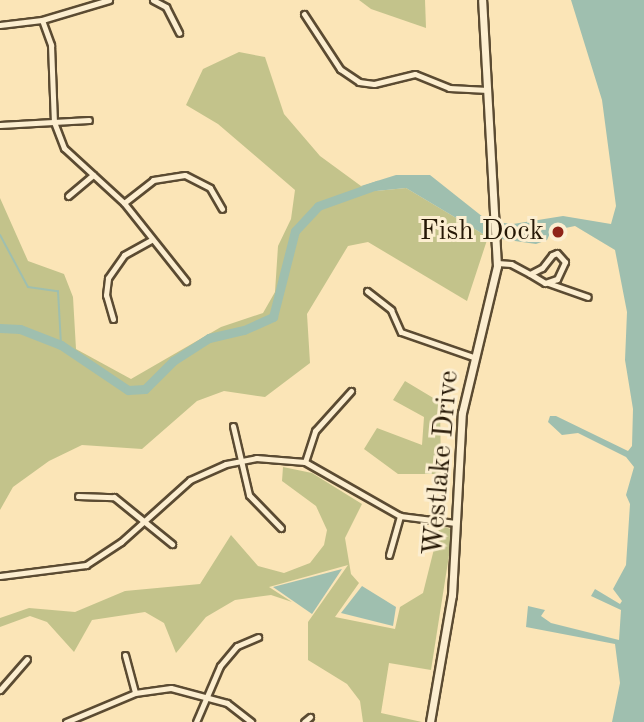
<!DOCTYPE html>
<html>
<head>
<meta charset="utf-8">
<style>
	body { margin:0 }
	#map { position:relative; width:644px; height:722px; overflow:hidden; background:#fbe5b7; font-family:"Old Standard TT",serif }
	div>[style] { position:absolute }
	.green>* { inset:0; background:#c3c38b }
	.water>* { inset:0; background:#9fbfaf }
	.stream>* { height:2px; margin:-1px; padding:0 1px; transform-origin:1px; border-radius:1px; background:#9fbfaf }
	.river>* { height:9px; margin:-4.5px; padding:0 4.5px; transform-origin:4.5px; border-radius:4.5px; background:#9fbfaf }
	.roads { filter:drop-shadow(2px 0 #5b4b32) drop-shadow(-2px 0 #5b4b32) drop-shadow(0 2px #5b4b32) drop-shadow(0 -2px #5b4b32) }
	.street>* { height:5px; margin:-2.5px; padding:0 2.5px; transform-origin:2.5px; border-radius:2.5px; background:#fceed0 }
	.secondary>* { height:7px; margin:-3.5px; padding:0 3.5px; transform-origin:3.5px; border-radius:3.5px; background:#fceed0 }
	.dots>* { width:19px; height:19px; translate:-50% -50%; box-sizing:border-box; border:4px solid #fceed0; border-radius:50% }
	span { translate:-50% -50%; white-space:nowrap; text-align:center; line-height:1.15; -webkit-text-stroke:6px #fceed0; paint-order:stroke }
	.poi-label { font-size:28px; color:#261806 }
	.right { translate:-100% -50%; text-align:right }
	.street-label { font-size:28px; color:#261806 }
</style>
</head>
<body>
<div id="map">
	<div class="green">
		<i style="clip-path:polygon(359px 0,425px 0,426px 28px,371px 9px)"></i>
		<i style="clip-path:polygon(239px 52px,265px 57px,284px 114px,320px 156px,361px 186px,376px 191px,406px 188px,488px 237px,467px 301px,368px 242px,348px 246px,307px 314px,310px 363px,265px 397px,224px 391px,197px 401px,142px 449px,82px 445px,49px 461px,13px 487px,0 510px,0 198px,28px 261px,64px 274px,73px 297px,76px 349px,131px 379px,221px 327px,263px 313px,275px 292px,278px 246px,291px 219px,295px 190px,218px 124px,186px 105px,203px 69px)"></i>
		<i style="clip-path:polygon(405px 381px,440px 402px,441px 474px,398px 474px,364px 449px,377px 428px,422px 445px,424px 417px,393px 400px)"></i>
		<i style="clip-path:polygon(283px 467px,312px 473px,362px 504px,345px 538px,351px 574px,359px 583px,335px 617px,395px 629px,400px 607px,423px 593px,440px 525px,453px 530px,431px 670px,389px 663px,381px 713px,422px 722px,363px 722px,360px 701px,347px 684px,308px 660px,308px 622px,348px 565px,269px 587px,292px 602px,271px 595px,235px 600px,206px 617px,176px 653px,164px 623px,145px 612px,92px 620px,74px 652px,47px 622px,30px 616px,0 627px,0 618px,29px 608px,75px 612px,125px 591px,200px 584px,231px 535px,258px 566px,284px 573px,310px 563px,324px 545px,327px 530px,316px 506px,282px 481px)"></i>
	</div>
	<div class="water">
		<i style="clip-path:polygon(571px 0,644px 0,644px 722px,612px 722px,620px 683px,615px 644px,526px 627px,528px 606px,545px 610px,541px 616px,551px 623px,619px 640px,621px 610px,591px 596px,595px 589px,620px 604px,622px 601px,613px 589px,626px 565px,630px 504px,626px 495px,634px 467px,626px 457px,578px 433px,562px 435px,548px 422px,550px 416px,556px 416px,628px 451px,632px 446px,633px 409px,625px 360px,627px 312px,615px 250px,575px 226px,551px 231px,547px 240px,536px 244px,488px 237px,406px 188px,376px 191px,361px 186px,396px 175px,430px 175px,488px 221px,513px 224px,563px 216px,611px 224px,616px 206px,602px 100px)"></i>
		<i style="clip-path:polygon(342px 569px,312px 614px,273px 587px)"></i>
		<i style="clip-path:polygon(362px 586px,396px 607px,393px 626px,341px 613px)"></i>
	</div>
	<div class="stream">
		<i style="left:0;top:235px;width:59px;rotate:61.7deg"></i>
		<i style="left:28px;top:287px;width:30px;rotate:8deg"></i>
		<i style="left:58px;top:291px;width:54px;rotate:86.8deg"></i>
	</div>
	<div class="river">
		<i style="left:0;top:328px;width:20px;rotate:3deg"></i>
		<i style="left:20px;top:329px;width:44px;rotate:21.3deg"></i>
		<i style="left:61px;top:345px;width:81px;rotate:33.9deg"></i>
		<i style="left:128px;top:390px;width:17px;rotate:-3deg"></i>
		<i style="left:145px;top:389px;width:40px;rotate:-45deg"></i>
		<i style="left:173px;top:361px;width:43px;rotate:-32.6deg"></i>
		<i style="left:209px;top:338px;width:36px;rotate:-13deg"></i>
		<i style="left:244px;top:330px;width:32px;rotate:-24deg"></i>
		<i style="left:273px;top:317px;width:89px;rotate:-75.7deg"></i>
		<i style="left:295px;top:231px;width:34px;rotate:-47deg"></i>
		<i style="left:318px;top:206px;width:63px;rotate:-19.6deg"></i>
	</div>
	<div class="roads">
		<div class="street">
			<i style="left:153px;top:0;width:15px;rotate:28deg"></i>
			<i style="left:166px;top:7px;width:29px;rotate:63deg"></i>
			<i style="left:304px;top:14px;width:66px;rotate:56.8deg"></i>
			<i style="left:340px;top:69px;width:23px;rotate:34deg"></i>
			<i style="left:359px;top:82px;width:15px;rotate:8deg"></i>
			<i style="left:374px;top:84px;width:42px;rotate:-13.7deg"></i>
			<i style="left:415px;top:74px;width:37px;rotate:22deg"></i>
			<i style="left:449px;top:88px;width:39px;rotate:3deg"></i>
			<i style="left:42px;top:20px;width:27px;rotate:70deg"></i>
			<i style="left:51px;top:45px;width:77px;rotate:87.8deg"></i>
			<i style="left:54px;top:122px;width:28px;rotate:69deg"></i>
			<i style="left:64px;top:148px;width:81px;rotate:42.5deg"></i>
			<i style="left:124px;top:203px;width:100px;rotate:51.5deg"></i>
			<i style="left:0;top:25px;width:42px;rotate:-6.8deg"></i>
			<i style="left:42px;top:20px;width:70px;rotate:-16.6deg"></i>
			<i style="left:0;top:125px;width:89px;rotate:-3.2deg"></i>
			<i style="left:68px;top:196px;width:33px;rotate:-40deg"></i>
			<i style="left:124px;top:203px;width:37px;rotate:-38deg"></i>
			<i style="left:153px;top:180px;width:32px;rotate:-9deg"></i>
			<i style="left:185px;top:175px;width:28px;rotate:27deg"></i>
			<i style="left:210px;top:188px;width:24px;rotate:60deg"></i>
			<i style="left:497px;top:263px;width:14px;rotate:4deg"></i>
			<i style="left:511px;top:264px;width:21px;rotate:28deg"></i>
			<i style="left:530px;top:274px;width:13px;rotate:-27deg"></i>
			<i style="left:542px;top:268px;width:16px;rotate:-52deg"></i>
			<i style="left:552px;top:255px;width:5px;rotate:-22deg"></i>
			<i style="left:557px;top:253px;width:12px;rotate:48deg"></i>
			<i style="left:565px;top:262px;width:19px;rotate:115deg"></i>
			<i style="left:557px;top:279px;width:13px;rotate:162deg"></i>
			<i style="left:545px;top:283px;width:17px;rotate:-149deg"></i>
			<i style="left:548px;top:283px;width:42px;rotate:19.3deg"></i>
			<i style="left:367px;top:291px;width:31px;rotate:38deg"></i>
			<i style="left:391px;top:310px;width:24px;rotate:66deg"></i>
			<i style="left:401px;top:332px;width:76px;rotate:19.1deg"></i>
			<i style="left:113px;top:319px;width:25px;rotate:-106deg"></i>
			<i style="left:106px;top:295px;width:17px;rotate:-83deg"></i>
			<i style="left:108px;top:278px;width:28px;rotate:-55deg"></i>
			<i style="left:124px;top:255px;width:31px;rotate:-29deg"></i>
			<i style="left:233px;top:426px;width:71px;rotate:76.9deg"></i>
			<i style="left:249px;top:495px;width:46px;rotate:45.9deg"></i>
			<i style="left:305px;top:462px;width:33px;rotate:-72deg"></i>
			<i style="left:315px;top:431px;width:54px;rotate:-48deg"></i>
			<i style="left:78px;top:496px;width:36px;rotate:2deg"></i>
			<i style="left:114px;top:497px;width:75px;rotate:39deg"></i>
			<i style="left:389px;top:555px;width:41px;rotate:-74.2deg"></i>
			<i style="left:0;top:576px;width:87px;rotate:-7.3deg"></i>
			<i style="left:86px;top:565px;width:42px;rotate:-33.3deg"></i>
			<i style="left:121px;top:542px;width:93px;rotate:-41.9deg"></i>
			<i style="left:190px;top:480px;width:39px;rotate:-24deg"></i>
			<i style="left:226px;top:464px;width:31px;rotate:-11deg"></i>
			<i style="left:256px;top:458px;width:49px;rotate:4.7deg"></i>
			<i style="left:305px;top:462px;width:109px;rotate:29.6deg"></i>
			<i style="left:400px;top:516px;width:56px;rotate:7.1deg"></i>
			<i style="left:125px;top:655px;width:39px;rotate:75deg"></i>
			<i style="left:0;top:690px;width:41px;rotate:-48.9deg"></i>
			<i style="left:66px;top:722px;width:75px;rotate:-22.8deg"></i>
			<i style="left:135px;top:693px;width:36px;rotate:-8deg"></i>
			<i style="left:171px;top:688px;width:58px;rotate:15deg"></i>
			<i style="left:227px;top:703px;width:31px;rotate:38deg"></i>
			<i style="left:196px;top:722px;width:61px;rotate:-66.8deg"></i>
			<i style="left:220px;top:666px;width:26px;rotate:-50deg"></i>
			<i style="left:237px;top:646px;width:23px;rotate:-23deg"></i>
			<i style="left:304px;top:722px;width:8px;rotate:-40deg"></i>
		</div>
		<div class="secondary">
			<i style="left:430px;top:722px;width:129px;rotate:-80.2deg"></i>
			<i style="left:452px;top:595px;width:182px;rotate:-86.9deg"></i>
			<i style="left:462px;top:413px;width:151px;rotate:-76.6deg"></i>
			<i style="left:497px;top:266px;width:266px;rotate:-93.2deg"></i>
		</div>
	</div>
	<div class="dots">
		<i style="left:558px;top:232px;background:#8f2418"></i>
	</div>
	<div class="poi-label">
		<span class="right" style="left:544px;top:232px">Fish Dock</span>
	</div>
	<div class="street-label">
		<span style="left:442px;top:463px;rotate:-85deg">Westlake Drive</span>
	</div>
</div>
</body>
</html>
